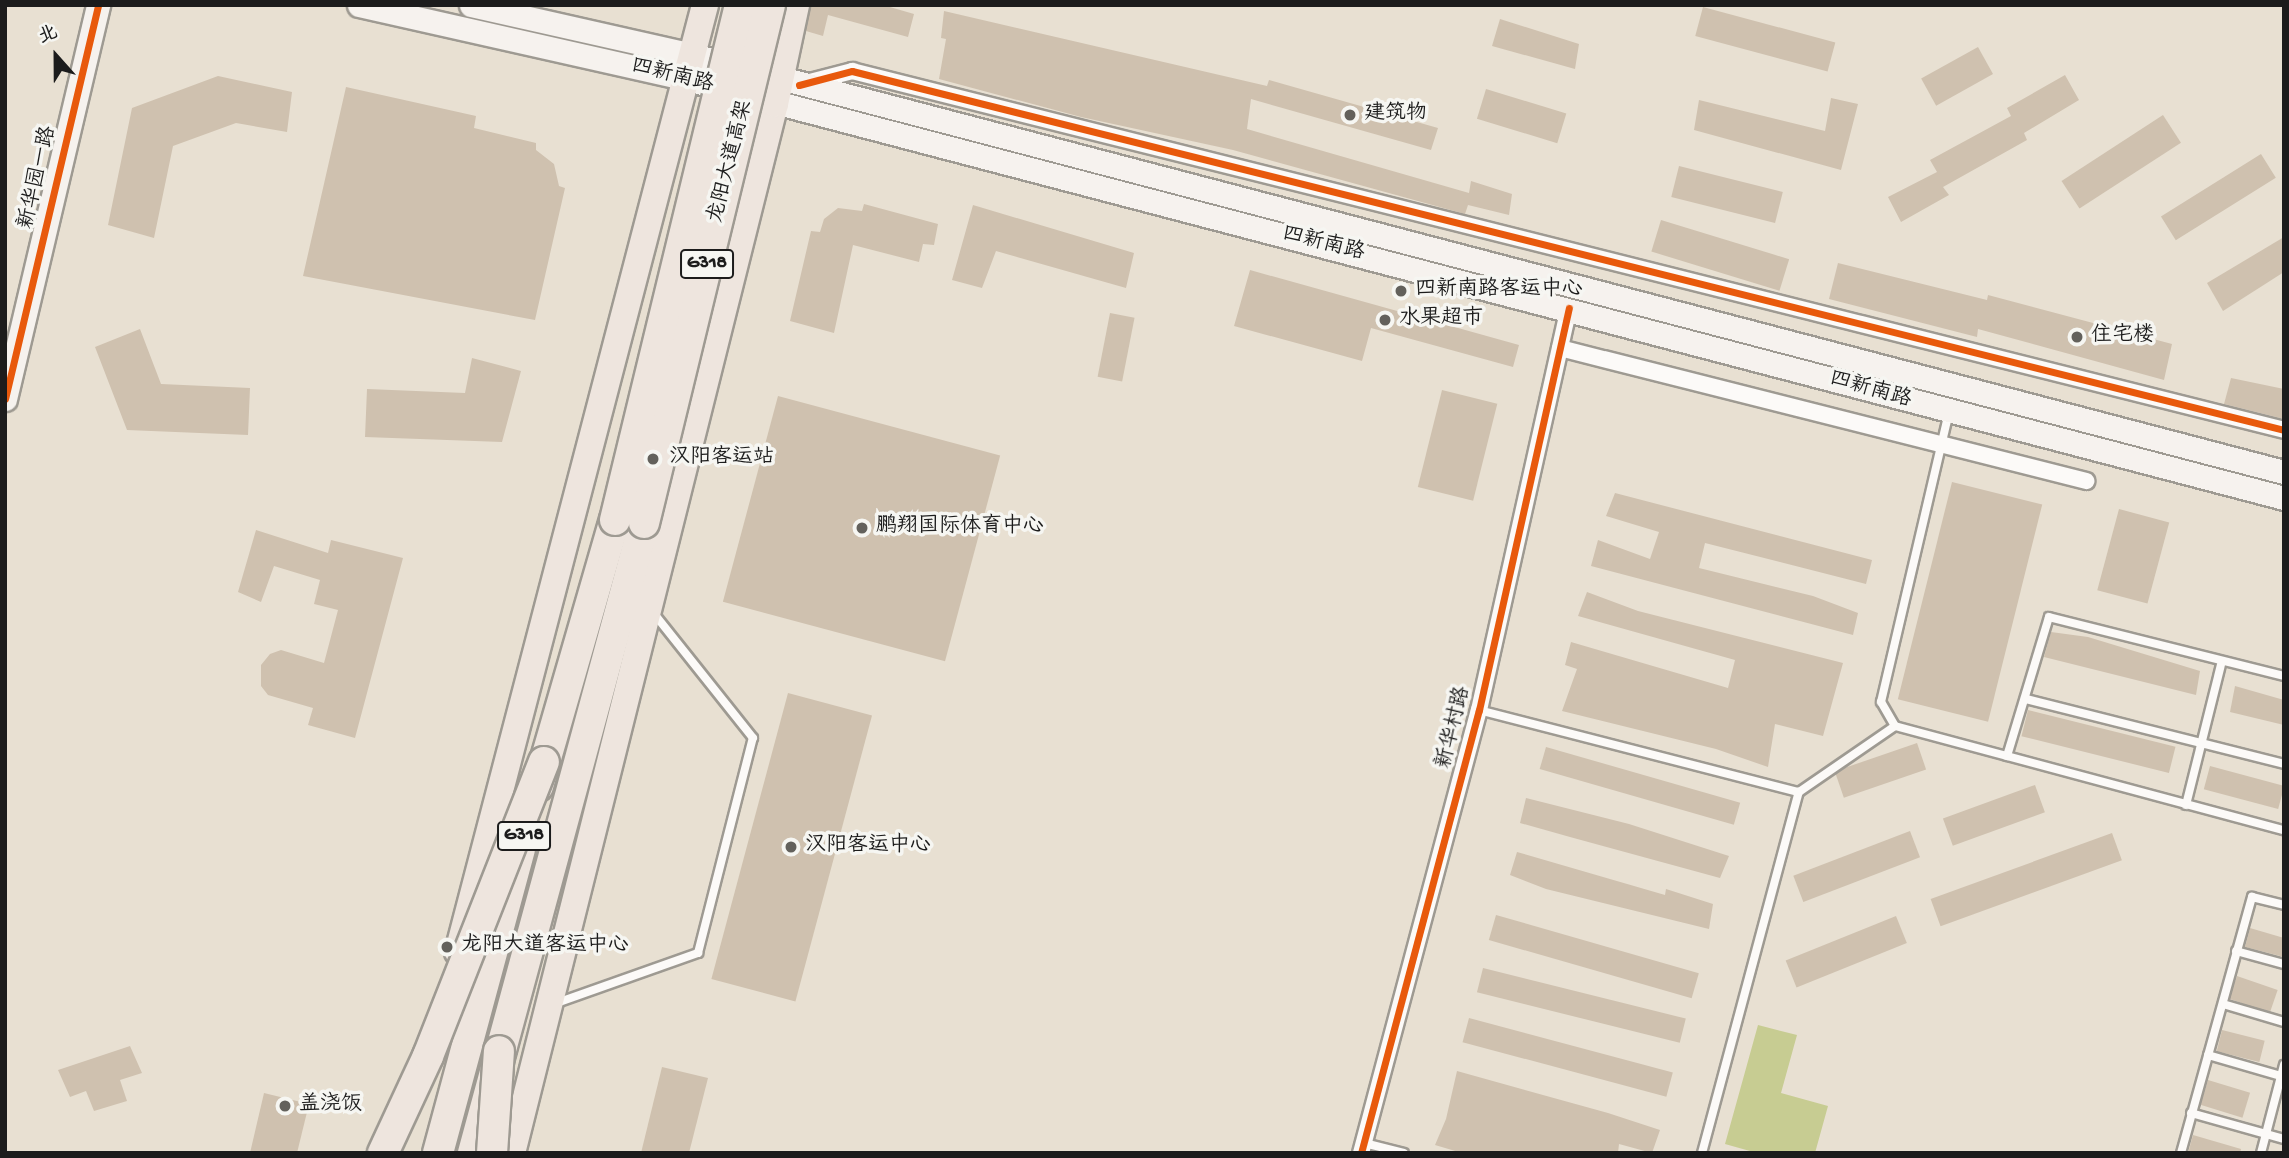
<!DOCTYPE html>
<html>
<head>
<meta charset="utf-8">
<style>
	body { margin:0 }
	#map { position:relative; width:2289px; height:1158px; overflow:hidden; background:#e8e0d2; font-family:"Gochi Hand","LXGW WenKai TC",sans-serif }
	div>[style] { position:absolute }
	.green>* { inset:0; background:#c7cc92 }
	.building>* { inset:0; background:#cfc1af; transform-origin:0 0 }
	.roads { filter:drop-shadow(2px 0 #9e9a92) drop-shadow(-2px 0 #9e9a92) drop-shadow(0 2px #9e9a92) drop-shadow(0 -2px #9e9a92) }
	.lane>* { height:8px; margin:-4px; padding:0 4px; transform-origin:4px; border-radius:4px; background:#fcfaf8 }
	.street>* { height:16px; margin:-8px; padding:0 8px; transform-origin:8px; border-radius:8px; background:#fcfaf8 }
	.secondary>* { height:23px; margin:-11.5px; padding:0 11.5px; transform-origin:11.5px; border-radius:11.5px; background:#f6f2ee }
	.primary>* { height:26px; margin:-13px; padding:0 13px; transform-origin:13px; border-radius:13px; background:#eee5de }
	.highway>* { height:30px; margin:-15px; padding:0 15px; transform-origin:15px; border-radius:15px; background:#eee5de }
	.bridges { filter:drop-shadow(2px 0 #9e9a92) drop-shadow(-2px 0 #9e9a92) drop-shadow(0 2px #9e9a92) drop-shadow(0 -2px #9e9a92) }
	.highway-bridge>* { height:30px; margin:-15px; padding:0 15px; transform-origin:15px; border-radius:15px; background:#eee5de }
	.cycleway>* { height:7px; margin:-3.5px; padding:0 3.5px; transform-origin:3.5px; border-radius:3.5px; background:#e8590c }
	.dots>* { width:19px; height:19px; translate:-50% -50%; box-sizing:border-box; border:4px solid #f6f6f2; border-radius:50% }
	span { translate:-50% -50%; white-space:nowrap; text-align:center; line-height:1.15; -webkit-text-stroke:7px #f6f6f2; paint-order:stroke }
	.shield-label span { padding:2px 5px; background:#f6f6f2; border:2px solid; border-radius:5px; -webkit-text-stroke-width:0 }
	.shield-label { font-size:19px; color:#1c1c1c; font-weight:700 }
	.street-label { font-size:21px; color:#1c1c1c }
	.poi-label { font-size:21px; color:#1c1c1c }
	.left { translate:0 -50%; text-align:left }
	.frame { position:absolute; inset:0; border:7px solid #1c1c1c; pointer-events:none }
	.north { position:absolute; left:21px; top:21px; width:70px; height:70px; -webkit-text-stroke:5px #f6f6f2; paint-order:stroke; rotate:339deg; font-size:19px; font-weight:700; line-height:28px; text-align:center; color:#1c1c1c }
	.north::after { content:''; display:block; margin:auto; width:24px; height:32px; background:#1c1c1c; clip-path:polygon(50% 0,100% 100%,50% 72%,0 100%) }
</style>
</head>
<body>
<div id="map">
	<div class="green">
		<i style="clip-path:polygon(1758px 1025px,1797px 1035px,1781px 1093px,1828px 1106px,1815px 1153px,1757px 1153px,1725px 1144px)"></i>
	</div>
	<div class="building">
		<i style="clip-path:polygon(811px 5px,883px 5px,914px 14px,908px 37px,828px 15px,823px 36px,806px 31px)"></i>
		<i style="left:1703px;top:7px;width:137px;height:30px;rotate:15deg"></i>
		<i style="clip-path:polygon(944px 11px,1267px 86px,1269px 80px,1438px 128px,1431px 150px,1251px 99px,1247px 129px,1469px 193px,1471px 181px,1512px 194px,1509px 215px,1468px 205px,1465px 214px,1233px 150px,1081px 117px,939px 79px,946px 39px,941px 38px)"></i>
		<i style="clip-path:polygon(1500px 19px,1579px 44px,1575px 69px,1492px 46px)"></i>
		<i style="left:1978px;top:47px;width:31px;height:65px;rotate:61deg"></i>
		<i style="clip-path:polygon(2065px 75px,2079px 100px,2024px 133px,2027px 140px,1943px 187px,1949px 195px,1901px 222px,1888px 197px,1937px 172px,1930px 160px,2011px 116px,2007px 108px)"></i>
		<i style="clip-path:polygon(218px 76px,292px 92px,287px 132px,236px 123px,173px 146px,154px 238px,108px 225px,132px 108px)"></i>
		<i style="clip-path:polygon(346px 87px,476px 116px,474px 128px,536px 143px,536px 150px,554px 164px,559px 186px,565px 188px,535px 320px,303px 276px)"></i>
		<i style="left:1486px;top:89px;width:84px;height:31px;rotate:17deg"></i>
		<i style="clip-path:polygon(1831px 98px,1858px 104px,1841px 170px,1694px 130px,1699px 100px,1825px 131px)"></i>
		<i style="left:2163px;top:115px;width:33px;height:121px;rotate:57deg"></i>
		<i style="left:2261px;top:154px;width:28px;height:118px;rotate:58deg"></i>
		<i style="left:1679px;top:166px;width:107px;height:32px;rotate:14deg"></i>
		<i style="clip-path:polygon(864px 204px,938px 224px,934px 245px,923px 244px,919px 262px,853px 245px,834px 333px,790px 321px,811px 231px,820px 232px,824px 219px,838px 208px,862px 211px)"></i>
		<i style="clip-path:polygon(973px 205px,1134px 253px,1126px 288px,996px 251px,982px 288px,952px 280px)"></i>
		<i style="left:1661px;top:220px;width:134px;height:33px;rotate:17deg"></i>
		<i style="clip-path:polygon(2284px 237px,2284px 272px,2223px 311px,2207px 283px)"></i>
		<i style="clip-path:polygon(1838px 263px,1987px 300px,1988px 295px,2172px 344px,2164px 380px,1978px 329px,1977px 337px,1829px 299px)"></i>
		<i style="clip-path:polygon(1250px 270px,1519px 345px,1513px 367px,1371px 328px,1362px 361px,1234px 326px)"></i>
		<i style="left:1110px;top:313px;width:25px;height:65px;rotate:11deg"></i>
		<i style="clip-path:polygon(140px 329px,161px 384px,250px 388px,248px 435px,127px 430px,95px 347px)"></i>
		<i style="clip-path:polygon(472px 358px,521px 371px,502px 442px,365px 437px,367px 389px,465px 393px)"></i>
		<i style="clip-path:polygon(2231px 378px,2284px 389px,2284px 419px,2224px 404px)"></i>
		<i style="left:1442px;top:390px;width:57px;height:100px;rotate:14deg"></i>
		<i style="left:778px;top:396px;width:230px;height:213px;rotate:15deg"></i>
		<i style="left:1952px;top:482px;width:93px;height:224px;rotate:14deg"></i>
		<i style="clip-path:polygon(1615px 493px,1872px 560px,1866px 584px,1705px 543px,1699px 568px,1813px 596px,1858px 613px,1853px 635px,1591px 566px,1598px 540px,1650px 559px,1659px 532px,1606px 516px)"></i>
		<i style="left:2119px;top:509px;width:52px;height:84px;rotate:15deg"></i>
		<i style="clip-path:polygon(256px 530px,328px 553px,331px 540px,403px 558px,355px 738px,308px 725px,313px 708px,268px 695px,261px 686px,261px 665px,270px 654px,281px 650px,324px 663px,338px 610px,314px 604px,320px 580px,274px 566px,261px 602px,238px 592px)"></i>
		<i style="clip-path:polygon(1587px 592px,1638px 611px,1843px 663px,1823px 736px,1775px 724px,1768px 767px,1716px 749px,1562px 711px,1577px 669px,1565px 665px,1571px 642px,1728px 688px,1735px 660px,1578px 616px)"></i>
		<i style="clip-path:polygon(2051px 632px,2088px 637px,2200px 671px,2196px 695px,2044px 657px)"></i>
		<i style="clip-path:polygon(2235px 686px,2284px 700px,2284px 725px,2230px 712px)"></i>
		<i style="left:788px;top:693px;width:87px;height:296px;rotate:15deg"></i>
		<i style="left:2028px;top:710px;width:152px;height:27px;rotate:14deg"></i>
		<i style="left:1917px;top:743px;width:28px;height:87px;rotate:71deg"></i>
		<i style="left:1546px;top:747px;width:202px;height:23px;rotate:16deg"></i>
		<i style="left:2210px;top:766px;width:77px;height:24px;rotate:15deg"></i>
		<i style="left:2035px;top:785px;width:29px;height:98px;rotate:70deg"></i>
		<i style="clip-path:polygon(1526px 798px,1629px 824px,1729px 856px,1720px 878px,1570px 837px,1520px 823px)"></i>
		<i style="left:1910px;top:831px;width:28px;height:125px;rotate:69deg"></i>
		<i style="left:2112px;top:833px;width:29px;height:193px;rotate:70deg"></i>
		<i style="clip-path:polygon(1517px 852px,1665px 895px,1666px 889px,1713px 904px,1709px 929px,1546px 889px,1510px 875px)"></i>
		<i style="left:1496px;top:915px;width:211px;height:26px;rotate:16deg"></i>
		<i style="left:1896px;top:916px;width:29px;height:119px;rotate:68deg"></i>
		<i style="clip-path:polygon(2250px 928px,2284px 938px,2284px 957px,2245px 947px)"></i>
		<i style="left:1483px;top:968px;width:209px;height:25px;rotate:14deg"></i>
		<i style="left:2237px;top:976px;width:43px;height:24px;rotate:19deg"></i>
		<i style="left:1469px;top:1018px;width:211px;height:25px;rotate:15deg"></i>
		<i style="left:2222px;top:1030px;width:44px;height:22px;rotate:14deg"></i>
		<i style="clip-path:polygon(130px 1046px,142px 1073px,120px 1080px,127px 1101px,94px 1111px,86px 1091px,70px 1097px,58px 1070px)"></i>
		<i style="clip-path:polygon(662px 1067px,708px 1078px,689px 1153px,641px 1153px)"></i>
		<i style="clip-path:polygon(1457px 1071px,1608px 1113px,1660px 1130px,1652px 1153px,1619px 1144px,1618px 1153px,1462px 1153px,1435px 1145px,1446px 1119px)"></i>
		<i style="left:2208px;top:1080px;width:44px;height:26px;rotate:17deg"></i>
		<i style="clip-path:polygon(264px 1093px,309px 1104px,297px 1153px,250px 1153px)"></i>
		<i style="clip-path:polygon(2193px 1135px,2241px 1149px,2240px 1153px,2188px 1153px)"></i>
	</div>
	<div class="roads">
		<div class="lane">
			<i style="left:2026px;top:699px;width:266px;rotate:14.1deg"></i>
			<i style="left:1479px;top:710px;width:330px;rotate:14.4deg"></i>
			<i style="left:1895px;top:726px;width:28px;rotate:-120deg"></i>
			<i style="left:1881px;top:702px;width:297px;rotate:-76.8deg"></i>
			<i style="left:2007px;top:756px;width:145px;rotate:-73.2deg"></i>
			<i style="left:2049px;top:617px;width:242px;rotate:14.1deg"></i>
			<i style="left:2186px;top:805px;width:148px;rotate:-76deg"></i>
			<i style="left:2236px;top:951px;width:50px;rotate:15.2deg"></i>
			<i style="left:554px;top:1004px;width:153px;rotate:-19.5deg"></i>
			<i style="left:698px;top:953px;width:222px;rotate:-75.7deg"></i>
			<i style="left:753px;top:738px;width:162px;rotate:-128.5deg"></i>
			<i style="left:2223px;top:1004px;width:64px;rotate:16.4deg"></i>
			<i style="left:2208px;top:1055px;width:79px;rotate:16.1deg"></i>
			<i style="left:2191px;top:1113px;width:97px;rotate:15.6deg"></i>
			<i style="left:1364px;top:1143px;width:41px;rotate:14deg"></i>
			<i style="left:1702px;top:1153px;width:374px;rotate:-75deg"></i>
			<i style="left:1799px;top:792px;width:116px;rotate:-34.5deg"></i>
			<i style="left:1895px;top:726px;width:403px;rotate:15deg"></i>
			<i style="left:2181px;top:1153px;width:266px;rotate:-74.5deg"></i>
			<i style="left:2252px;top:897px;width:33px;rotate:14deg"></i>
			<i style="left:2261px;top:1153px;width:91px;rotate:-75.4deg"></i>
		</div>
		<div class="street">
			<i style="left:806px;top:83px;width:48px;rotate:-14.6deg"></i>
			<i style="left:852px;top:71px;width:1476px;rotate:14.07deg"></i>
			<i style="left:1560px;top:348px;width:543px;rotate:14.19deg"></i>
			<i style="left:1361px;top:1153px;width:458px;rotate:-75.1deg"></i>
			<i style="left:1479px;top:710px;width:412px;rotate:-77.4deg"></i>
		</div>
		<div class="secondary">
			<i style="left:359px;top:5px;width:336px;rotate:12.7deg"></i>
			<i style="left:687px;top:79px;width:1651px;rotate:14.7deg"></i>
			<i style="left:471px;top:5px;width:228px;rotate:12.7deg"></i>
			<i style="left:693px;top:55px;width:1645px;rotate:14.69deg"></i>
			<i style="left:5px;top:399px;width:405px;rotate:-76.7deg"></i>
		</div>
		<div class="primary">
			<i style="left:458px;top:952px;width:979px;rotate:-75.38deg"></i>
			<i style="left:512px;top:1153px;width:1081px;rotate:-75.93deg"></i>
			<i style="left:775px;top:104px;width:101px;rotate:-78deg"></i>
		</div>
		<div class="highway">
			<i style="left:538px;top:786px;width:277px;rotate:-73.9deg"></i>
			<i style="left:438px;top:1153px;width:314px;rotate:-74.9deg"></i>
			<i style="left:473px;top:1153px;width:653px;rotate:-74.81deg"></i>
		</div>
	</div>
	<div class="bridges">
		<div class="highway-bridge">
			<i style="left:615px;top:520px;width:530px;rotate:-76.36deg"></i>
			<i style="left:644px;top:523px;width:533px;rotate:-76.33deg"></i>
			<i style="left:383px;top:1153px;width:107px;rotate:-65.1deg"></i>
			<i style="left:428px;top:1056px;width:316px;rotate:-68.5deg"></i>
			<i style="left:492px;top:1153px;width:102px;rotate:-86.1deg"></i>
		</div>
	</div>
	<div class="cycleway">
		<i style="left:799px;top:85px;width:55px;rotate:-14.8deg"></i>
		<i style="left:852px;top:71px;width:1476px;rotate:14.07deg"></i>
		<i style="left:5px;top:399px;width:405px;rotate:-76.7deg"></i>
		<i style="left:1361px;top:1153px;width:458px;rotate:-75.1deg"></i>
		<i style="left:1479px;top:710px;width:412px;rotate:-77.4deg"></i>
	</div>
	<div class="dots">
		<i style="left:1350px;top:115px;background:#63615c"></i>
		<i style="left:1401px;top:291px;background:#63615c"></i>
		<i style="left:1385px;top:320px;background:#63615c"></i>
		<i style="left:2077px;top:337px;background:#63615c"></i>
		<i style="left:653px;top:459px;background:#63615c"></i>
		<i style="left:862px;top:528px;background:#63615c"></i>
		<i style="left:791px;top:847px;background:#63615c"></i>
		<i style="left:447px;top:947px;background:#63615c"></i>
		<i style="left:285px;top:1106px;background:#63615c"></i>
	</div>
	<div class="shield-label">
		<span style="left:707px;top:264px">G318</span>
		<span style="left:524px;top:836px">G318</span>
	</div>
	<div class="street-label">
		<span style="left:672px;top:77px;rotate:14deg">四新南路</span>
		<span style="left:732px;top:162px;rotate:-76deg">龙阳大道高架</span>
		<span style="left:39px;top:178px;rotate:-77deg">新华园一路</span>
		<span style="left:1323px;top:245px;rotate:14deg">四新南路</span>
		<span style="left:1870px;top:391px;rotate:16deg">四新南路</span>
		<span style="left:1455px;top:728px;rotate:-76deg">新华村路</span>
	</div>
	<div class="poi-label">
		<span class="left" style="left:1364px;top:115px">建筑物</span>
		<span class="left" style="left:1415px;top:291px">四新南路客运中心</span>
		<span class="left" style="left:1399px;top:320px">水果超市</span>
		<span class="left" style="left:2091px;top:337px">住宅楼</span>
		<span class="left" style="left:669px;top:459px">汉阳客运站</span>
		<span class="left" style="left:876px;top:528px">鹏翔国际体育中心</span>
		<span class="left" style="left:805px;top:847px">汉阳客运中心</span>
		<span class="left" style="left:461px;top:947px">龙阳大道客运中心</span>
		<span class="left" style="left:299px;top:1106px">盖浇饭</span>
	</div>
	<div class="frame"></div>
	<div class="north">北</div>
</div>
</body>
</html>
